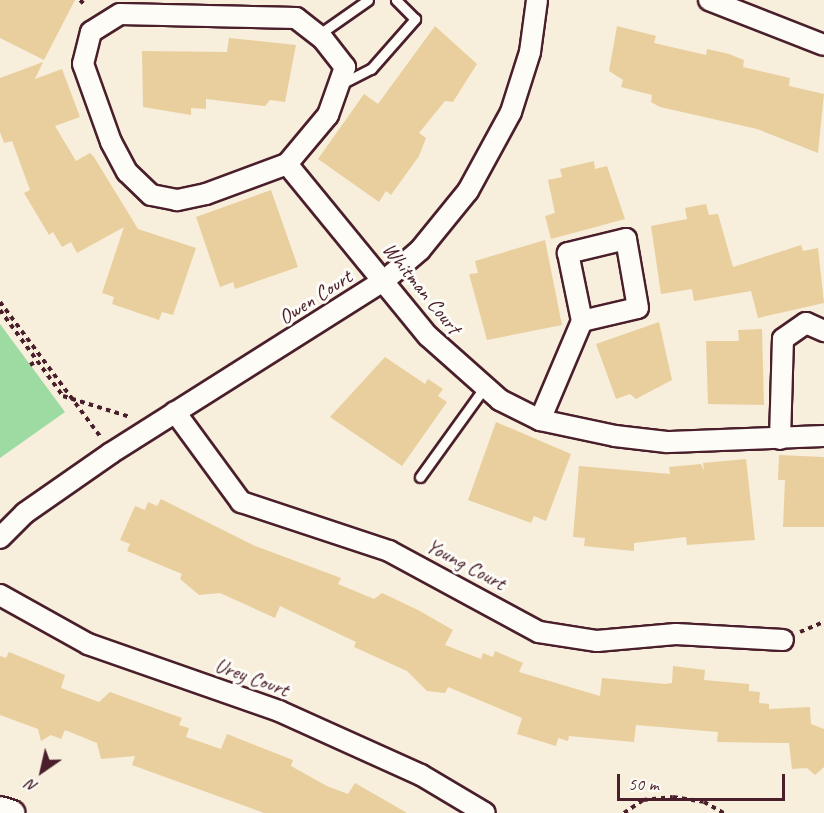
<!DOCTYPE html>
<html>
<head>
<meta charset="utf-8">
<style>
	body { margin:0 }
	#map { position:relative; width:824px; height:813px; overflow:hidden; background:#fdfcf7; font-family:Caveat,sans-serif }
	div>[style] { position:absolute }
	.built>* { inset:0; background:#f7eedc; transform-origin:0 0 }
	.green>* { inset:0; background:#9edba3 }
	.building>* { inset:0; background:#e9cf9e }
	.path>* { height:4px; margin-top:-2px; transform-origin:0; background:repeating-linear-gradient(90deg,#4a1f2b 0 4.5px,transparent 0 9px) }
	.roads { filter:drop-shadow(2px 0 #4a1f2b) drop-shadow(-2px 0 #4a1f2b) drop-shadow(0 2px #4a1f2b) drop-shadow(0 -2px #4a1f2b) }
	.service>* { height:9px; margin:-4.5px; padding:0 4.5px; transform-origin:4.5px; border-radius:4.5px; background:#fdfcf7 }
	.minor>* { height:20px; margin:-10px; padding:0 10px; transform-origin:10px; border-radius:10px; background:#fdfcf7 }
	.tertiary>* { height:24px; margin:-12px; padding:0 12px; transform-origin:12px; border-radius:12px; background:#fdfcf7 }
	span { translate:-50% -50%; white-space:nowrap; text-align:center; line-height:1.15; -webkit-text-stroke:6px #fdfcf7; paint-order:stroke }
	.street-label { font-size:21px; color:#4a1f2b }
	.north { position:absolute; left:12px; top:741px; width:60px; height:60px; -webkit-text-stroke:4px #fdfcf7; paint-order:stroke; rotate:214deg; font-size:16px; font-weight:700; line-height:24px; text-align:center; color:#4a1f2b }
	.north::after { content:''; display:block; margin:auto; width:21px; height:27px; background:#4a1f2b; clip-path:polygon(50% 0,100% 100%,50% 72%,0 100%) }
	.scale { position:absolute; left:617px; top:774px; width:168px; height:27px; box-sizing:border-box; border:3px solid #4a1f2b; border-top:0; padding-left:8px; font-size:18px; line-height:21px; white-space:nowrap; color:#4a1f2b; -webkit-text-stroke:4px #fdfcf7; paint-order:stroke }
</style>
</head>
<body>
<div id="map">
	<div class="built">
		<i style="left:0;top:0;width:824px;height:813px"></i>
	</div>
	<div class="green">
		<i style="clip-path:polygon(0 324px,65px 412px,0 458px)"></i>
	</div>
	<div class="building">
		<i style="clip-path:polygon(0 0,75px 0,44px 60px,0 38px)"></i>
		<i style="clip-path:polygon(435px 26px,477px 64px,453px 102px,445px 101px,419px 133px,426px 138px,419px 156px,391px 195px,386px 191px,379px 202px,318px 159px,364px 94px,378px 104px)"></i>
		<i style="clip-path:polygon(617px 26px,656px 36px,654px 43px,706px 55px,707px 49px,729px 54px,744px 60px,743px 67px,790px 78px,789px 86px,824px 94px,818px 153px,757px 129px,660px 107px,651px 102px,652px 95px,621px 87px,623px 80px,609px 71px)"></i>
		<i style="clip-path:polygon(229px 38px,296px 45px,285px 102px,270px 100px,265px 106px,206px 99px,206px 109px,191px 108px,191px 115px,143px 107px,142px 51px,227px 52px)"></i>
		<i style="clip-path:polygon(43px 62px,35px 79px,62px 69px,80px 117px,55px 126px,76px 161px,90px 153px,94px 157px,138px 229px,196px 248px,173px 315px,162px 312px,159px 320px,112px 304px,114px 297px,102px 293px,124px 227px,77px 253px,71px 242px,62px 247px,53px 232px,49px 235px,24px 193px,30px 190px,12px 141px,4px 143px,0 132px,0 78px)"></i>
		<i style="clip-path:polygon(594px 161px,595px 169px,607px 166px,625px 219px,551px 239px,545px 216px,555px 213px,548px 180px,562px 177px,560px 169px)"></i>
		<i style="clip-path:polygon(271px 190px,298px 267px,235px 289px,233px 282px,220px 287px,196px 217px)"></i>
		<i style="clip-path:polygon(706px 204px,709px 215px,718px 214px,733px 267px,801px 245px,803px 251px,818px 248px,824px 303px,758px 318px,751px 291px,694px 301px,692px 289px,661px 294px,651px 226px,687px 219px,685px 208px)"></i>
		<i style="clip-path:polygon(545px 240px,562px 325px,487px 340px,469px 274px,478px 273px,475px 261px)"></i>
		<i style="clip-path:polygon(659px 322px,672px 380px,636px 399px,630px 394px,616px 399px,596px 344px)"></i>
		<i style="clip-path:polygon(762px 329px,764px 405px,708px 404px,706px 341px,739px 341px,738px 330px)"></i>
		<i style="clip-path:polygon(385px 357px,425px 384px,428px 379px,443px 389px,438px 396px,447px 402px,402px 466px,330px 417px)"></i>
		<i style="clip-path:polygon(496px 422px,571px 454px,546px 521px,534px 516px,531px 523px,468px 500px)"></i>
		<i style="clip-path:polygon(779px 455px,824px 457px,824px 527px,783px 527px,785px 480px,778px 480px)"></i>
		<i style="clip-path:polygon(746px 459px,755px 540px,687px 545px,686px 537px,634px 543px,634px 551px,584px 546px,585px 538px,573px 537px,579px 466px,670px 474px,669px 467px,701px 464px,704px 471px,703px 463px)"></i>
		<i style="clip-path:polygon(161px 499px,253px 545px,341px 578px,338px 584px,374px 599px,382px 593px,418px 610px,453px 630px,445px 645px,481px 659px,483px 653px,493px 657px,495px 651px,523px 663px,519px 672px,600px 696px,602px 678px,665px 684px,672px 683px,673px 666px,705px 670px,704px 680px,749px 684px,749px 691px,760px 692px,759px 703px,769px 704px,769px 709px,810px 707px,811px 724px,824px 729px,824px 767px,815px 775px,807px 768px,792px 769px,789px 743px,717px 742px,718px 732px,636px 725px,634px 742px,569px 736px,568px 741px,558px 738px,556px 746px,517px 734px,522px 718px,448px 687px,445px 693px,427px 691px,407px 671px,354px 647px,356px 642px,280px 606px,275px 618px,220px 593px,199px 595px,180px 579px,182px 574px,127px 551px,130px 544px,120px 540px,135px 506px,145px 510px,148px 502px,157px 506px)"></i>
		<i style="clip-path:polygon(9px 652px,65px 675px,61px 688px,99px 702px,110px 692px,182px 718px,179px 725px,189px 728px,186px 737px,221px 749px,227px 734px,293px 760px,291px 766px,327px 786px,348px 794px,355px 783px,407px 813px,264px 813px,132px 765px,135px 756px,101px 759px,97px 743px,65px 730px,61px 739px,51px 735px,41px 741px,38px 729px,0 715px,0 656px,6px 658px)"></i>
	</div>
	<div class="path">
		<i style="left:80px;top:0;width:6px;rotate:45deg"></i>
		<i style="left:0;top:302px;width:167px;rotate:53.3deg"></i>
		<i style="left:0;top:310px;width:107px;rotate:53.8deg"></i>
		<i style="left:63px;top:396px;width:70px;rotate:17.4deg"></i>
		<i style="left:30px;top:365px;width:8px;rotate:-30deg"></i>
		<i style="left:800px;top:632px;width:26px;rotate:-23deg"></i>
		<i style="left:624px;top:813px;width:23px;rotate:-34deg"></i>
		<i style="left:643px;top:800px;width:30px;rotate:-6deg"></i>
		<i style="left:673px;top:797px;width:31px;rotate:9deg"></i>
		<i style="left:704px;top:802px;width:23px;rotate:29deg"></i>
	</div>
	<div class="roads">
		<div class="service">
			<i style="left:318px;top:35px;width:61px;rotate:-35deg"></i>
			<i style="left:341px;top:84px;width:34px;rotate:-27deg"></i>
			<i style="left:371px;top:69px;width:67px;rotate:-48.7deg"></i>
			<i style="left:415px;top:19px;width:27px;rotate:-135deg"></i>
			<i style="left:420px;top:477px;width:110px;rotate:-54.3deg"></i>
		</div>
		<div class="minor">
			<i style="left:709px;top:0;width:123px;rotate:21.4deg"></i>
			<i style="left:120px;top:14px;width:176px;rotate:1.3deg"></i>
			<i style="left:296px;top:18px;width:34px;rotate:38deg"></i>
			<i style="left:323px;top:39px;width:36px;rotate:52deg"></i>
			<i style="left:345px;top:67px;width:51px;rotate:109.5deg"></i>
			<i style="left:328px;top:115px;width:64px;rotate:129.9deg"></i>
			<i style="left:287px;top:164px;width:86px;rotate:159.7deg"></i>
			<i style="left:206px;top:194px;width:30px;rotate:168deg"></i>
			<i style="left:177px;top:200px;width:26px;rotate:-169deg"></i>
			<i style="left:151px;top:195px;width:33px;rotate:-136deg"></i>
			<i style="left:127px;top:172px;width:34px;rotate:-118deg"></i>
			<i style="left:111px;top:142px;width:83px;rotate:-109.7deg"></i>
			<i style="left:83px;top:64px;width:33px;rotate:-76deg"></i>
			<i style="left:91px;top:32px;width:34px;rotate:-32deg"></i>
			<i style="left:287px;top:164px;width:222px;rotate:50.7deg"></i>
			<i style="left:428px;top:336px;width:96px;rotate:41.6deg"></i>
			<i style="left:500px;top:400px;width:45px;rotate:26.6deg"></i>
			<i style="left:540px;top:420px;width:77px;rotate:12deg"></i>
			<i style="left:615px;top:436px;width:52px;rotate:6.6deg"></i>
			<i style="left:667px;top:442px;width:157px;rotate:-2.2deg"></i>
			<i style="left:175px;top:412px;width:112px;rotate:53.7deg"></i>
			<i style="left:241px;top:502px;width:156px;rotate:18.3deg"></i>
			<i style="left:389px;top:551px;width:170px;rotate:28.4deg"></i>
			<i style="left:539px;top:632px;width:59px;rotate:8.8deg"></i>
			<i style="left:597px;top:641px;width:79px;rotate:-5.1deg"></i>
			<i style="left:676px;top:634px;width:107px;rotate:3.2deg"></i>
			<i style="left:540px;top:420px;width:108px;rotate:-67deg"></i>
			<i style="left:582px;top:321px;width:57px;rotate:-13.1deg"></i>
			<i style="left:638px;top:308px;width:70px;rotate:-99.9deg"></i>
			<i style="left:626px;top:239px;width:60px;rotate:166.4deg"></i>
			<i style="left:568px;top:253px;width:69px;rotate:78.4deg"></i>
			<i style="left:780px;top:439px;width:100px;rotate:-88.3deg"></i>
			<i style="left:783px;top:339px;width:28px;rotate:-35deg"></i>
			<i style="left:806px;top:323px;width:20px;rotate:24deg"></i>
			<i style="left:0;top:538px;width:35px;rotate:-45deg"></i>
			<i style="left:25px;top:513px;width:105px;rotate:-34.9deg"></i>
			<i style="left:111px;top:453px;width:324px;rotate:-32.3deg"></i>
			<i style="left:385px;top:280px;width:46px;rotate:-40.6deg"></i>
			<i style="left:420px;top:250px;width:76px;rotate:-50.9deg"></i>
			<i style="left:468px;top:191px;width:90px;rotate:-61.4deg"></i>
			<i style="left:511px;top:112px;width:63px;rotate:-72.4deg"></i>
			<i style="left:530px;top:52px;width:52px;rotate:-82.3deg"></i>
			<i style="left:0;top:595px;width:101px;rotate:29.1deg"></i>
			<i style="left:88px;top:644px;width:202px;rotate:19.3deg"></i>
			<i style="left:279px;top:711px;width:156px;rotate:24.3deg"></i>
			<i style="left:421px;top:775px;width:74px;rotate:30.7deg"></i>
		</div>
		<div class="tertiary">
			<i style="left:0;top:809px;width:13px;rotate:18deg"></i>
		</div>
	</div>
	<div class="street-label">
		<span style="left:422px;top:288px;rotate:51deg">Whitman Court</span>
		<span style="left:315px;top:297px;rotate:-33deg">Owen Court</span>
		<span style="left:466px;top:564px;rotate:28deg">Young Court</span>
		<span style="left:252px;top:677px;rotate:20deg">Urey Court</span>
	</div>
	<div class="north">N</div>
	<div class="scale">50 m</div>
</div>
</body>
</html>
